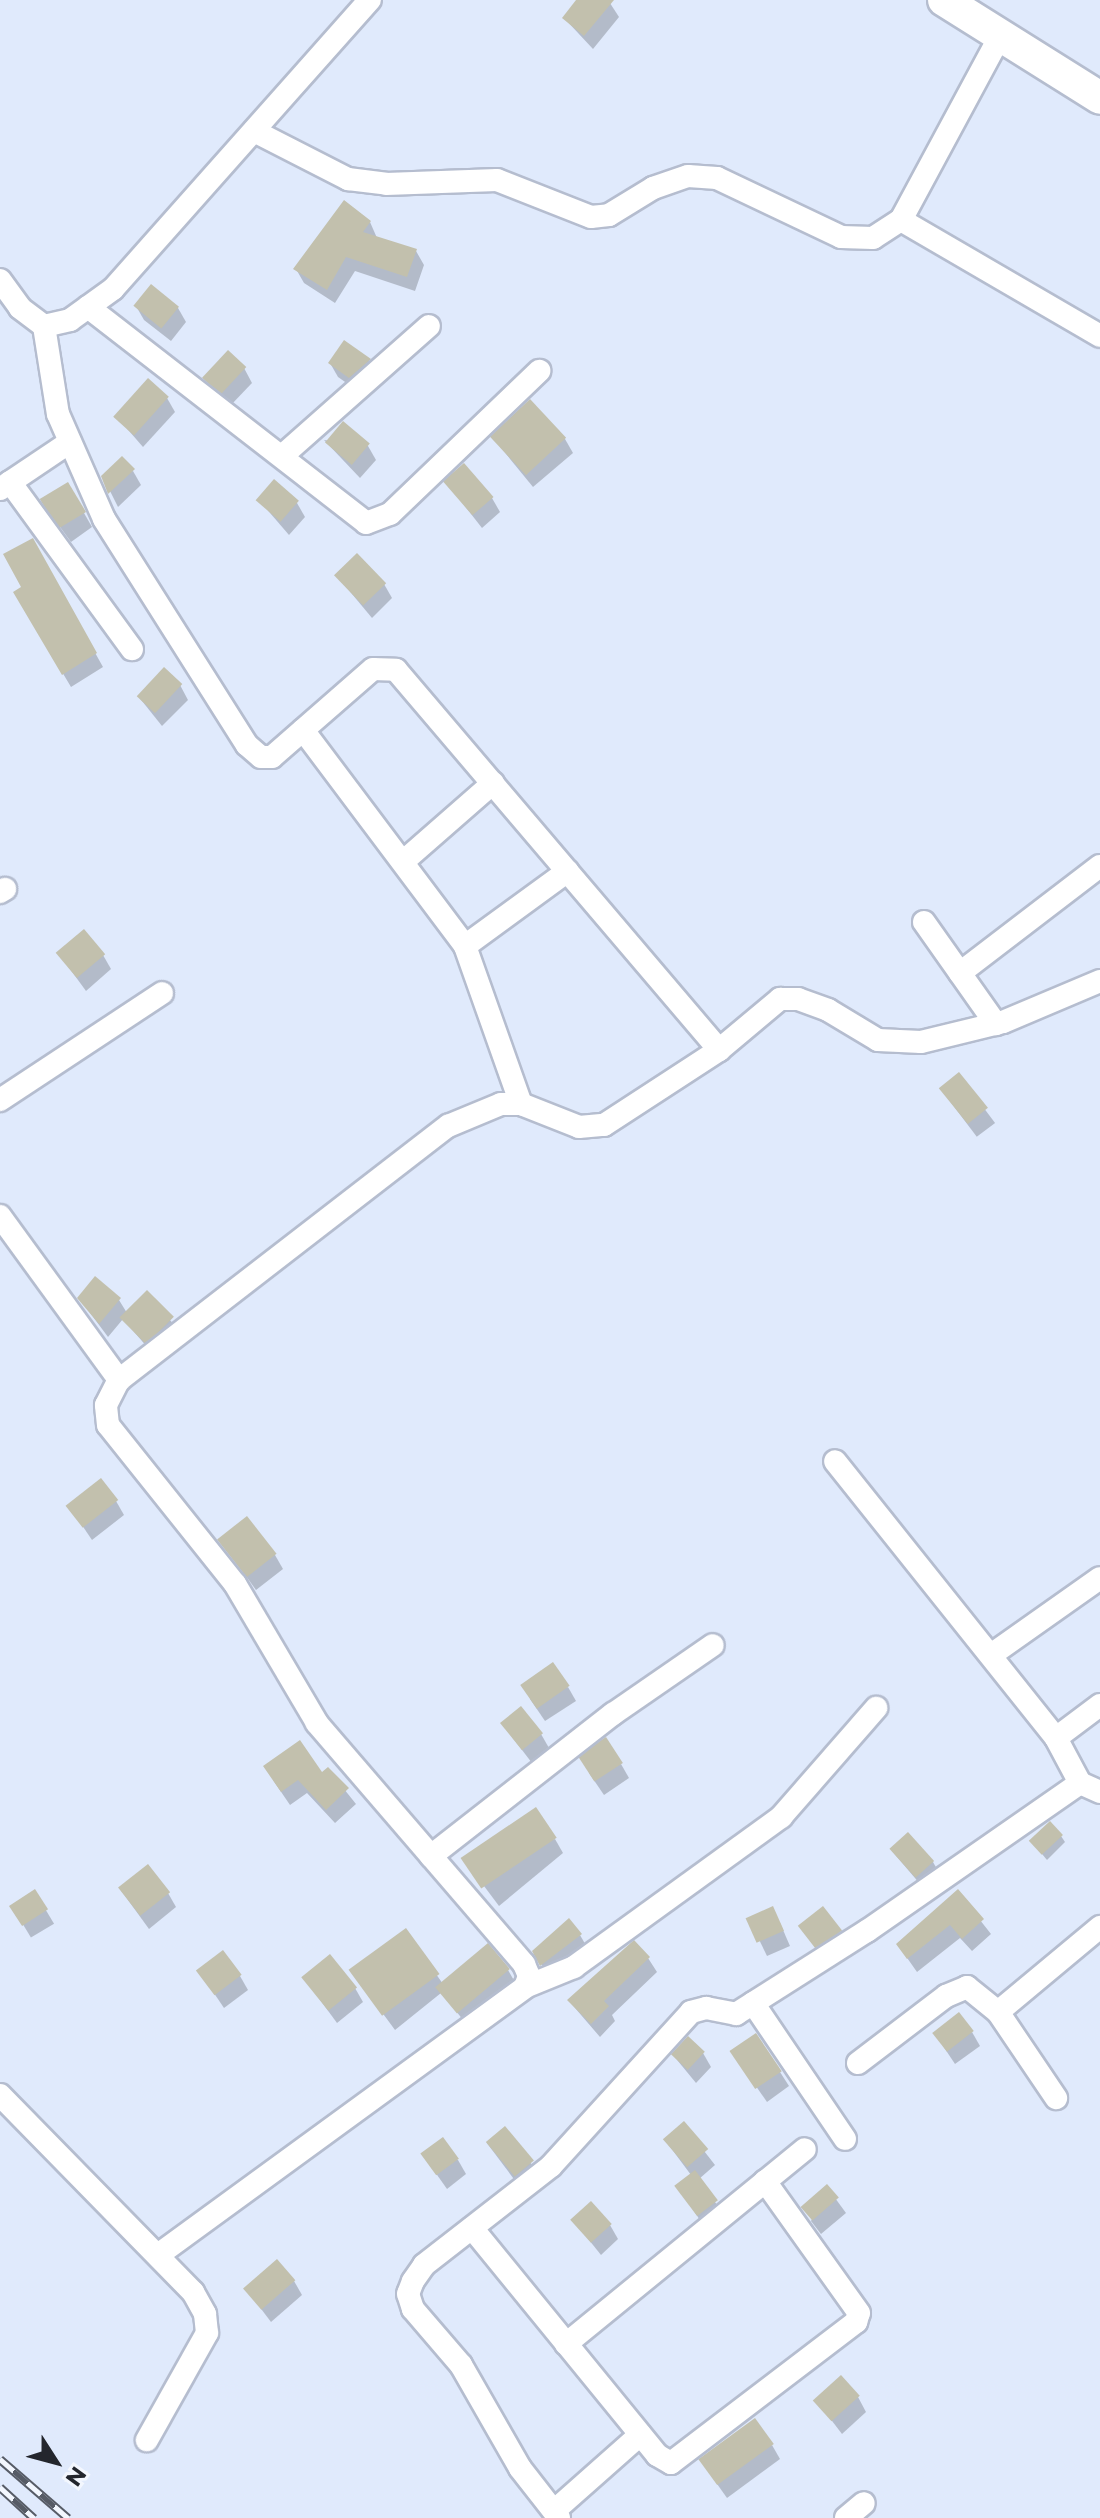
<!DOCTYPE html>
<html>
<head>
<meta charset="utf-8">
<style>
	body { margin:0 }
	#map { position:relative; width:1100px; height:2518px; overflow:hidden; background:#e0eafc; font-family:Montserrat,sans-serif }
	div>[style] { position:absolute }
	.shadow>* { inset:0; background:#0003; transform-origin:0 0 }
	.building>* { inset:0; background:#c2c0ad; transform-origin:0 0 }
	.roads { filter:drop-shadow(2px 0 #b5bdcf) drop-shadow(-2px 0 #b5bdcf) drop-shadow(0 2px #b5bdcf) drop-shadow(0 -2px #b5bdcf) }
	.street>* { height:22px; margin:-11px; padding:0 11px; transform-origin:11px; border-radius:11px; background:#fff }
	.secondary>* { height:32px; margin:-16px; padding:0 16px; transform-origin:16px; border-radius:16px; background:#fff }
	.rail>* { height:9px; margin-top:-4.5px; transform-origin:0; background:repeating-linear-gradient(90deg,#f3f7fe 0 18px,#575c66 0 36px); box-sizing:border-box; border-block:2px solid #575c66 }
	span { translate:-50% -50%; white-space:nowrap; text-align:center; line-height:1.15; -webkit-text-stroke:7px #f3f7fe; paint-order:stroke }
	.north { position:absolute; left:16px; top:2422px; width:80px; height:80px; -webkit-text-stroke:6px #f3f7fe; paint-order:stroke; rotate:126deg; font-size:22px; font-weight:700; line-height:32px; text-align:center; color:#23262d }
	.north::after { content:''; display:block; margin:auto; width:28px; height:36px; background:#23262d; clip-path:polygon(50% 0,100% 100%,50% 72%,0 100%) }
</style>
</head>
<body>
<div id="map">
	<div class="shadow">
		<i style="clip-path:polygon(579px 0,608px 0,619px 17px,593px 49px,564px 18px)"></i>
		<i style="clip-path:polygon(370px 222px,377px 238px,416px 251px,424px 265px,415px 291px,355px 271px,335px 303px,304px 283px,296px 269px)"></i>
		<i style="clip-path:polygon(136px 306px,178px 308px,186px 322px,171px 341px,144px 320px)"></i>
		<i style="clip-path:polygon(369px 360px,377px 374px,358px 391px,338px 377px,330px 363px)"></i>
		<i style="clip-path:polygon(244px 368px,252px 383px,230px 406px,203px 377px)"></i>
		<i style="clip-path:polygon(167px 398px,175px 412px,143px 447px,116px 416px)"></i>
		<i style="clip-path:polygon(493px 438px,565px 439px,573px 453px,533px 487px)"></i>
		<i style="clip-path:polygon(324px 440px,368px 446px,376px 460px,360px 478px)"></i>
		<i style="clip-path:polygon(133px 471px,141px 485px,118px 507px,103px 477px)"></i>
		<i style="clip-path:polygon(446px 482px,492px 498px,500px 512px,482px 528px)"></i>
		<i style="clip-path:polygon(68px 485px,92px 527px,71px 542px,52px 516px)"></i>
		<i style="clip-path:polygon(258px 499px,297px 503px,305px 517px,289px 535px)"></i>
		<i style="clip-path:polygon(32px 540px,103px 667px,71px 687px,15px 593px,24px 588px)"></i>
		<i style="clip-path:polygon(337px 576px,384px 584px,392px 598px,372px 618px)"></i>
		<i style="clip-path:polygon(180px 685px,188px 700px,162px 726px,138px 696px)"></i>
		<i style="clip-path:polygon(59px 954px,103px 955px,111px 969px,86px 991px)"></i>
		<i style="left:959px;top:1075px;width:60px;height:23px;rotate:53deg"></i>
		<i style="clip-path:polygon(147px 1293px,181px 1333px,154px 1355px,123px 1319px,108px 1337px,79px 1298px,119px 1300px,127px 1313px)"></i>
		<i style="clip-path:polygon(116px 1501px,124px 1515px,92px 1540px,69px 1506px)"></i>
		<i style="clip-path:polygon(220px 1540px,275px 1555px,283px 1569px,256px 1590px)"></i>
		<i style="clip-path:polygon(568px 1687px,576px 1701px,545px 1721px,530px 1699px)"></i>
		<i style="clip-path:polygon(502px 1724px,541px 1734px,549px 1748px,532px 1763px)"></i>
		<i style="clip-path:polygon(621px 1764px,629px 1778px,604px 1795px,589px 1773px)"></i>
		<i style="clip-path:polygon(328px 1769px,356px 1804px,335px 1823px,307px 1793px,290px 1805px,273px 1780px,322px 1775px)"></i>
		<i style="clip-path:polygon(1061px 1836px,1065px 1842px,1047px 1860px,1032px 1842px)"></i>
		<i style="clip-path:polygon(555px 1839px,563px 1853px,499px 1906px,466px 1862px)"></i>
		<i style="clip-path:polygon(892px 1851px,933px 1862px,941px 1876px,926px 1891px)"></i>
		<i style="clip-path:polygon(120px 1889px,168px 1893px,176px 1907px,149px 1929px)"></i>
		<i style="left:35px;top:1892px;width:37px;height:27px;rotate:59deg"></i>
		<i style="clip-path:polygon(958px 1892px,991px 1934px,972px 1951px,960px 1938px,917px 1972px,898px 1945px)"></i>
		<i style="left:822px;top:1909px;width:44px;height:28px;rotate:54deg"></i>
		<i style="clip-path:polygon(749px 1919px,780px 1923px,790px 1946px,767px 1956px)"></i>
		<i style="clip-path:polygon(405px 1930px,443px 1984px,508px 1970px,516px 1984px,469px 2027px,441px 1993px,395px 2030px,353px 1973px)"></i>
		<i style="clip-path:polygon(580px 1935px,588px 1949px,550px 1978px,534px 1952px)"></i>
		<i style="clip-path:polygon(648px 1958px,657px 1972px,612px 2015px,615px 2021px,600px 2037px,569px 2001px)"></i>
		<i style="clip-path:polygon(199px 1971px,240px 1976px,248px 1990px,224px 2008px)"></i>
		<i style="clip-path:polygon(304px 1978px,355px 1988px,363px 2002px,337px 2023px)"></i>
		<i style="clip-path:polygon(972px 2032px,980px 2046px,955px 2064px,943px 2046px)"></i>
		<i style="clip-path:polygon(703px 2053px,711px 2067px,696px 2083px,673px 2055px)"></i>
		<i style="clip-path:polygon(733px 2053px,780px 2072px,789px 2086px,767px 2102px)"></i>
		<i style="clip-path:polygon(683px 2124px,715px 2165px,699px 2179px,724px 2215px,706px 2229px,677px 2186px,691px 2175px,665px 2140px)"></i>
		<i style="left:505px;top:2129px;width:59px;height:23px;rotate:53deg"></i>
		<i style="clip-path:polygon(423px 2155px,458px 2160px,466px 2174px,447px 2189px)"></i>
		<i style="clip-path:polygon(827px 2187px,846px 2213px,821px 2234px,811px 2221px)"></i>
		<i style="clip-path:polygon(573px 2220px,610px 2225px,618px 2239px,601px 2255px)"></i>
		<i style="clip-path:polygon(294px 2281px,302px 2295px,271px 2322px,246px 2289px)"></i>
		<i style="clip-path:polygon(858px 2397px,866px 2412px,842px 2434px,816px 2400px)"></i>
		<i style="clip-path:polygon(772px 2445px,780px 2459px,727px 2498px,710px 2474px)"></i>
	</div>
	<div class="building">
		<i style="clip-path:polygon(576px 0,614px 0,584px 36px,562px 18px)"></i>
		<i style="clip-path:polygon(344px 200px,371px 221px,363px 232px,417px 249px,407px 277px,346px 257px,327px 290px,293px 269px)"></i>
		<i style="left:151px;top:284px;width:36px;height:28px;rotate:39deg"></i>
		<i style="clip-path:polygon(344px 340px,371px 359px,349px 378px,328px 363px)"></i>
		<i style="left:228px;top:350px;width:25px;height:38px;rotate:43deg"></i>
		<i style="left:148px;top:378px;width:28px;height:52px;rotate:42deg"></i>
		<i style="left:530px;top:399px;width:53px;height:55px;rotate:47deg"></i>
		<i style="left:343px;top:421px;width:35px;height:28px;rotate:40deg"></i>
		<i style="clip-path:polygon(122px 456px,135px 469px,108px 494px,101px 476px)"></i>
		<i style="left:464px;top:463px;width:45px;height:28px;rotate:49deg"></i>
		<i style="left:274px;top:479px;width:33px;height:28px;rotate:41deg"></i>
		<i style="left:68px;top:482px;width:35px;height:33px;rotate:59deg"></i>
		<i style="clip-path:polygon(33px 538px,97px 653px,62px 675px,13px 592px,21px 587px,3px 554px)"></i>
		<i style="left:357px;top:553px;width:42px;height:32px;rotate:46deg"></i>
		<i style="left:164px;top:667px;width:25px;height:40px;rotate:43deg"></i>
		<i style="left:84px;top:929px;width:33px;height:37px;rotate:50deg"></i>
		<i style="left:959px;top:1072px;width:46px;height:26px;rotate:51deg"></i>
		<i style="clip-path:polygon(95px 1276px,121px 1298px,99px 1324px,77px 1298px)"></i>
		<i style="left:147px;top:1290px;width:38px;height:39px;rotate:45deg"></i>
		<i style="left:101px;top:1478px;width:28px;height:45px;rotate:52deg"></i>
		<i style="left:247px;top:1516px;width:48px;height:38px;rotate:52deg"></i>
		<i style="left:553px;top:1662px;width:29px;height:40px;rotate:55deg"></i>
		<i style="left:521px;top:1706px;width:35px;height:27px;rotate:51deg"></i>
		<i style="left:606px;top:1737px;width:31px;height:34px;rotate:57deg"></i>
		<i style="clip-path:polygon(300px 1740px,322px 1772px,328px 1767px,349px 1788px,326px 1810px,298px 1780px,281px 1792px,263px 1766px)"></i>
		<i style="left:536px;top:1807px;width:37px;height:91px;rotate:56deg"></i>
		<i style="left:1050px;top:1821px;width:19px;height:29px;rotate:47deg"></i>
		<i style="left:908px;top:1832px;width:39px;height:25px;rotate:48deg"></i>
		<i style="left:148px;top:1864px;width:36px;height:38px;rotate:52deg"></i>
		<i style="left:35px;top:1889px;width:24px;height:31px;rotate:57deg"></i>
		<i style="clip-path:polygon(958px 1889px,984px 1919px,962px 1939px,950px 1925px,907px 1959px,896px 1944px)"></i>
		<i style="left:773px;top:1906px;width:27px;height:30px;rotate:66deg"></i>
		<i style="left:823px;top:1906px;width:31px;height:32px;rotate:52deg"></i>
		<i style="clip-path:polygon(569px 1918px,582px 1934px,540px 1966px,532px 1951px)"></i>
		<i style="left:406px;top:1928px;width:57px;height:71px;rotate:54deg"></i>
		<i style="clip-path:polygon(634px 1940px,650px 1957px,604px 2001px,609px 2006px,591px 2024px,567px 2000px)"></i>
		<i style="left:488px;top:1943px;width:34px;height:69px;rotate:50deg"></i>
		<i style="left:223px;top:1950px;width:31px;height:34px;rotate:53deg"></i>
		<i style="left:330px;top:1954px;width:43px;height:37px;rotate:51deg"></i>
		<i style="left:959px;top:2012px;width:24px;height:34px;rotate:52deg"></i>
		<i style="left:756px;top:2033px;width:46px;height:32px;rotate:56deg"></i>
		<i style="left:688px;top:2036px;width:23px;height:25px;rotate:43deg"></i>
		<i style="left:684px;top:2121px;width:37px;height:28px;rotate:49deg"></i>
		<i style="left:505px;top:2126px;width:45px;height:25px;rotate:50deg"></i>
		<i style="left:443px;top:2137px;width:27px;height:28px;rotate:54deg"></i>
		<i style="left:695px;top:2170px;width:38px;height:26px;rotate:53deg"></i>
		<i style="left:827px;top:2184px;width:18px;height:35px;rotate:49deg"></i>
		<i style="left:591px;top:2201px;width:31px;height:28px;rotate:48deg"></i>
		<i style="left:277px;top:2259px;width:28px;height:45px;rotate:49deg"></i>
		<i style="left:841px;top:2375px;width:28px;height:38px;rotate:48deg"></i>
		<i style="left:755px;top:2418px;width:32px;height:70px;rotate:54deg"></i>
	</div>
	<div class="roads">
		<div class="street">
			<i style="left:254px;top:131px;width:106px;rotate:27.1deg"></i>
			<i style="left:348px;top:179px;width:38px;rotate:7deg"></i>
			<i style="left:386px;top:184px;width:111px;rotate:-2.1deg"></i>
			<i style="left:497px;top:180px;width:101px;rotate:21.5deg"></i>
			<i style="left:591px;top:217px;width:18px;rotate:-6deg"></i>
			<i style="left:609px;top:215px;width:52px;rotate:-31.5deg"></i>
			<i style="left:653px;top:188px;width:37px;rotate:-19deg"></i>
			<i style="left:688px;top:176px;width:29px;rotate:4deg"></i>
			<i style="left:717px;top:178px;width:137px;rotate:25.4deg"></i>
			<i style="left:841px;top:237px;width:32px;rotate:2deg"></i>
			<i style="left:873px;top:238px;width:33px;rotate:-33deg"></i>
			<i style="left:901px;top:220px;width:209px;rotate:-61.7deg"></i>
			<i style="left:901px;top:220px;width:230px;rotate:30.2deg"></i>
			<i style="left:0;top:280px;width:34px;rotate:54deg"></i>
			<i style="left:20px;top:308px;width:30px;rotate:37deg"></i>
			<i style="left:44px;top:326px;width:27px;rotate:-13deg"></i>
			<i style="left:70px;top:320px;width:53px;rotate:-35.8deg"></i>
			<i style="left:113px;top:289px;width:387px;rotate:-48.4deg"></i>
			<i style="left:88px;top:307px;width:352px;rotate:37.8deg"></i>
			<i style="left:366px;top:523px;width:26px;rotate:-21deg"></i>
			<i style="left:390px;top:514px;width:207px;rotate:-43.8deg"></i>
			<i style="left:44px;top:326px;width:89px;rotate:81deg"></i>
			<i style="left:58px;top:414px;width:115px;rotate:66.3deg"></i>
			<i style="left:104px;top:519px;width:267px;rotate:57.7deg"></i>
			<i style="left:247px;top:745px;width:18px;rotate:41deg"></i>
			<i style="left:261px;top:757px;width:11px"></i>
			<i style="left:272px;top:757px;width:134px;rotate:-41.1deg"></i>
			<i style="left:373px;top:669px;width:23px;rotate:2deg"></i>
			<i style="left:396px;top:670px;width:499px;rotate:49.6deg"></i>
			<i style="left:282px;top:456px;width:196px;rotate:-41.5deg"></i>
			<i style="left:10px;top:482px;width:207px;rotate:53.9deg"></i>
			<i style="left:0;top:489px;width:84px;rotate:-33.9deg"></i>
			<i style="left:303px;top:730px;width:270px;rotate:53.1deg"></i>
			<i style="left:465px;top:946px;width:168px;rotate:70.5deg"></i>
			<i style="left:405px;top:860px;width:117px;rotate:-41.2deg"></i>
			<i style="left:0;top:892px;width:6px;rotate:-31deg"></i>
			<i style="left:924px;top:922px;width:125px;rotate:54.8deg"></i>
			<i style="left:465px;top:946px;width:127px;rotate:-36.1deg"></i>
			<i style="left:960px;top:973px;width:176px;rotate:-37.4deg"></i>
			<i style="left:0;top:1100px;width:194px;rotate:-33.4deg"></i>
			<i style="left:0;top:1216px;width:203px;rotate:54deg"></i>
			<i style="left:991px;top:1655px;width:133px;rotate:-35.2deg"></i>
			<i style="left:1056px;top:1738px;width:55px;rotate:-36.9deg"></i>
			<i style="left:1080px;top:1783px;width:22px;rotate:24deg"></i>
			<i style="left:431px;top:1856px;width:231px;rotate:-38deg"></i>
			<i style="left:613px;top:1714px;width:121px;rotate:-34.6deg"></i>
			<i style="left:525px;top:1987px;width:53px;rotate:-22.2deg"></i>
			<i style="left:574px;top:1967px;width:256px;rotate:-35.9deg"></i>
			<i style="left:781px;top:1817px;width:145px;rotate:-48.9deg"></i>
			<i style="left:753px;top:2003px;width:164px;rotate:55.9deg"></i>
			<i style="left:998px;top:2012px;width:133px;rotate:-39.8deg"></i>
			<i style="left:858px;top:2063px;width:111px;rotate:-37.3deg"></i>
			<i style="left:946px;top:1996px;width:23px;rotate:-23deg"></i>
			<i style="left:967px;top:1987px;width:40px;rotate:39deg"></i>
			<i style="left:998px;top:2012px;width:104px;rotate:56deg"></i>
			<i style="left:0;top:2095px;width:276px;rotate:45.6deg"></i>
			<i style="left:193px;top:2292px;width:25px;rotate:61deg"></i>
			<i style="left:205px;top:2314px;width:19px;rotate:84deg"></i>
			<i style="left:207px;top:2333px;width:123px;rotate:119.3deg"></i>
			<i style="left:472px;top:2228px;width:293px;rotate:50.8deg"></i>
			<i style="left:657px;top:2455px;width:16px;rotate:30deg"></i>
			<i style="left:671px;top:2463px;width:233px;rotate:-37.3deg"></i>
			<i style="left:856px;top:2322px;width:9px;rotate:-72deg"></i>
			<i style="left:859px;top:2313px;width:162px;rotate:-125.5deg"></i>
			<i style="left:158px;top:2255px;width:454px;rotate:-36.1deg"></i>
			<i style="left:525px;top:1987px;width:12px;rotate:-70deg"></i>
			<i style="left:529px;top:1976px;width:13px;rotate:-113deg"></i>
			<i style="left:524px;top:1964px;width:318px;rotate:-130.7deg"></i>
			<i style="left:317px;top:1723px;width:161px;rotate:-120.5deg"></i>
			<i style="left:235px;top:1584px;width:203px;rotate:-128.6deg"></i>
			<i style="left:108px;top:1425px;width:20px;rotate:-96deg"></i>
			<i style="left:106px;top:1405px;width:28px;rotate:-63deg"></i>
			<i style="left:119px;top:1380px;width:416px;rotate:-37.7deg"></i>
			<i style="left:448px;top:1126px;width:57px;rotate:-22.5deg"></i>
			<i style="left:501px;top:1104px;width:20px"></i>
			<i style="left:521px;top:1104px;width:62px;rotate:21.6deg"></i>
			<i style="left:579px;top:1127px;width:25px;rotate:-5deg"></i>
			<i style="left:604px;top:1125px;width:137px;rotate:-33.1deg"></i>
			<i style="left:719px;top:1050px;width:80px;rotate:-39.9deg"></i>
			<i style="left:780px;top:999px;width:18px"></i>
			<i style="left:798px;top:999px;width:32px;rotate:20deg"></i>
			<i style="left:828px;top:1010px;width:58px;rotate:31deg"></i>
			<i style="left:878px;top:1040px;width:43px;rotate:2.7deg"></i>
			<i style="left:921px;top:1042px;width:84px;rotate:-13.7deg"></i>
			<i style="left:1003px;top:1022px;width:105px;rotate:-22.9deg"></i>
			<i style="left:566px;top:2344px;width:308px;rotate:-39.2deg"></i>
			<i style="left:554px;top:2511px;width:115px;rotate:-41.5deg"></i>
			<i style="left:559px;top:2518px;width:63px;rotate:-128deg"></i>
			<i style="left:520px;top:2468px;width:119px;rotate:-119.8deg"></i>
			<i style="left:461px;top:2365px;width:74px;rotate:-130.6deg"></i>
			<i style="left:413px;top:2309px;width:16px;rotate:-108deg"></i>
			<i style="left:408px;top:2294px;width:14px;rotate:-69deg"></i>
			<i style="left:413px;top:2281px;width:19px;rotate:-55deg"></i>
			<i style="left:424px;top:2265px;width:161px;rotate:-37.9deg"></i>
			<i style="left:551px;top:2166px;width:208px;rotate:-47.7deg"></i>
			<i style="left:691px;top:2012px;width:16px;rotate:-15deg"></i>
			<i style="left:706px;top:2008px;width:31px;rotate:11deg"></i>
			<i style="left:736px;top:2014px;width:155px;rotate:-32.4deg"></i>
			<i style="left:867px;top:1931px;width:259px;rotate:-34.8deg"></i>
			<i style="left:1080px;top:1783px;width:51px;rotate:-118.1deg"></i>
			<i style="left:1056px;top:1738px;width:354px;rotate:-128.6deg"></i>
			<i style="left:846px;top:2518px;width:23px;rotate:-40deg"></i>
		</div>
		<div class="secondary">
			<i style="left:944px;top:0;width:184px;rotate:32.1deg"></i>
		</div>
	</div>
	<div class="rail">
		<i style="left:0;top:2459px;width:90px;rotate:40.9deg"></i>
		<i style="left:0;top:2487px;width:46px;rotate:42.4deg"></i>
	</div>
	<div class="north">N</div>
</div>
</body>
</html>
